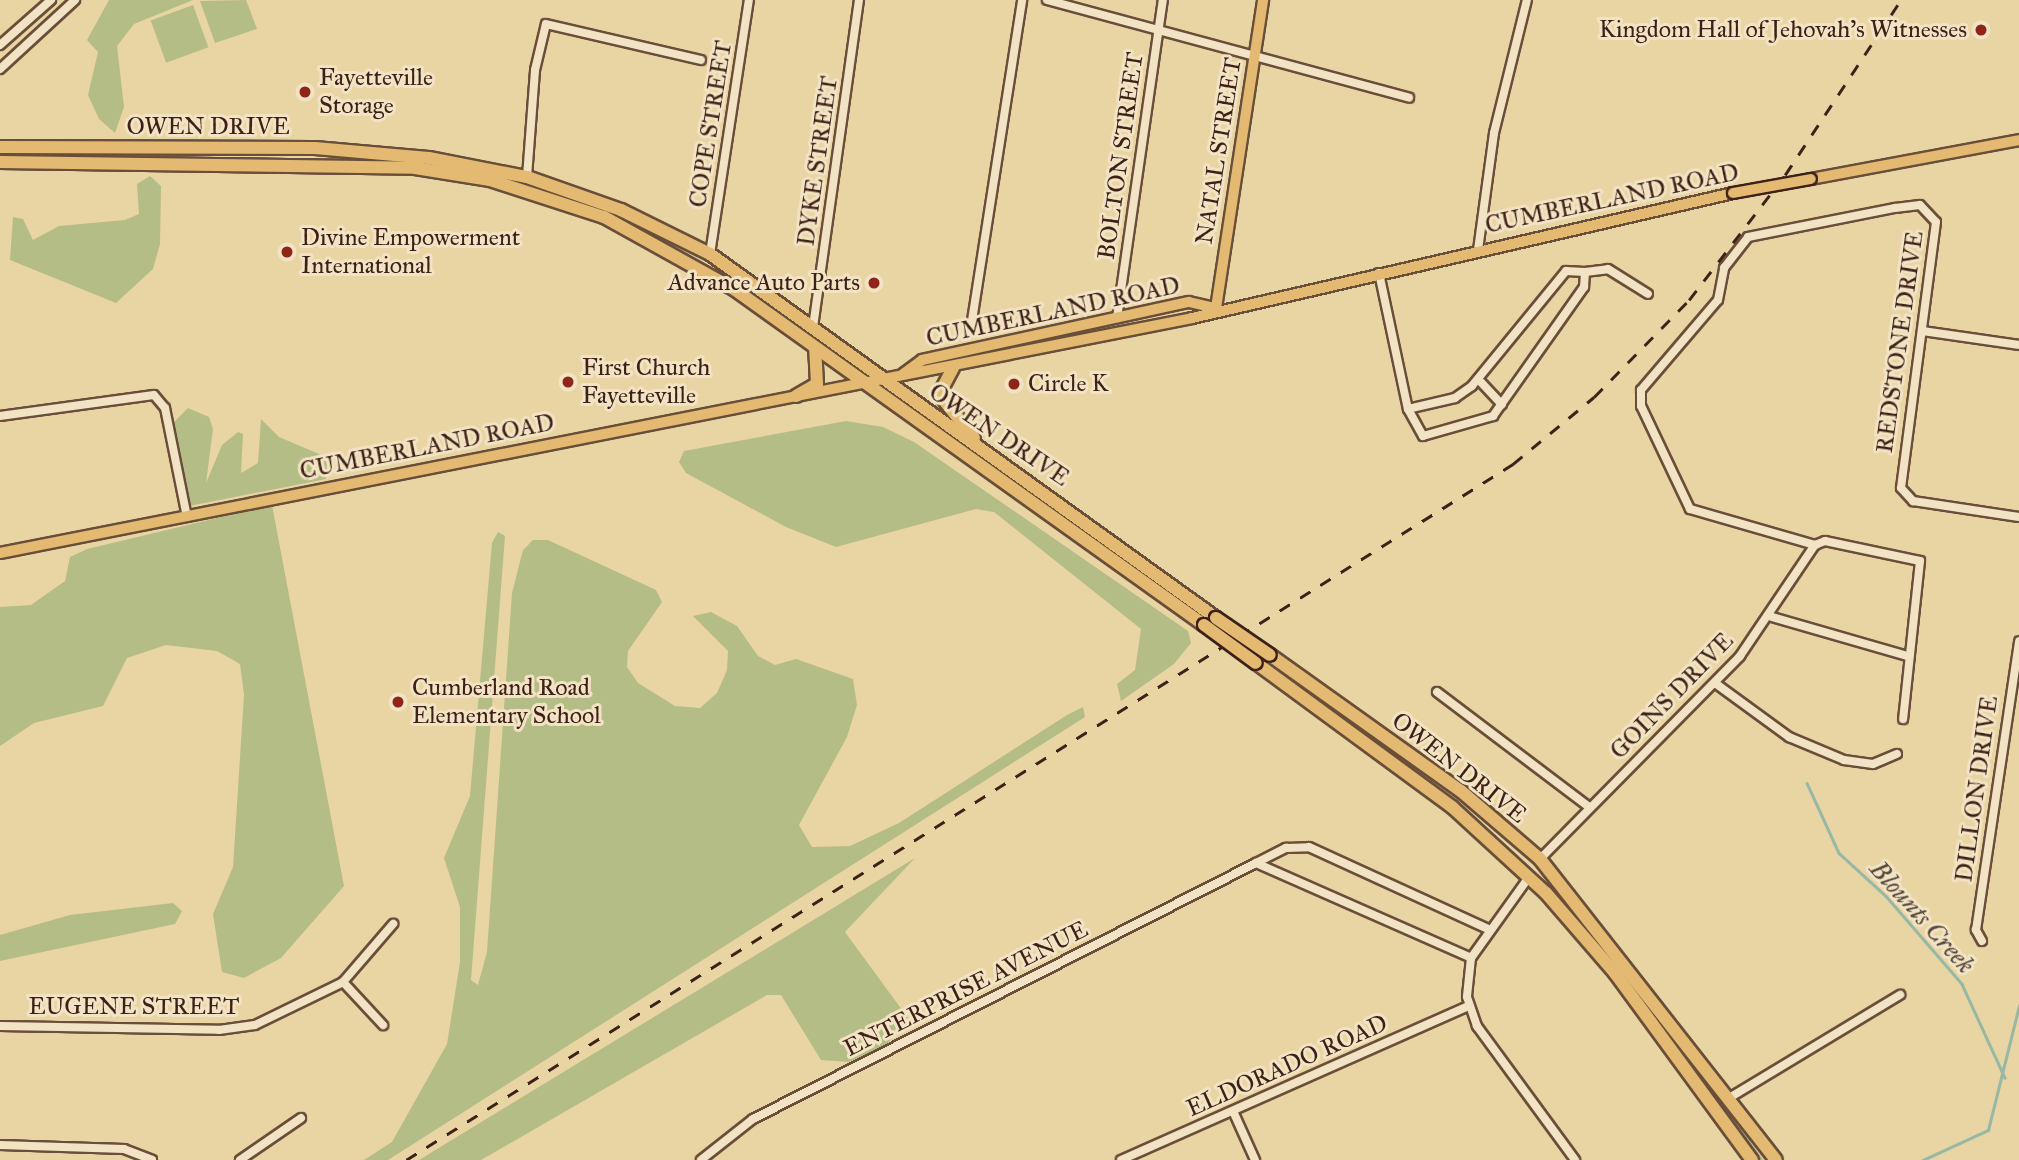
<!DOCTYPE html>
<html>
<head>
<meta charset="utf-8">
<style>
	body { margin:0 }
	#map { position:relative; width:2019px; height:1160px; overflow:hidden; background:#e9d4a3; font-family:"IM FELL Great Primer",serif }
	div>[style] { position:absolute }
	.green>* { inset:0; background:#b5bd86; transform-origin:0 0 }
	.stream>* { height:2.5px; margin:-1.25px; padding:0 1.25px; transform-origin:1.25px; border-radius:1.25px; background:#97b8a4 }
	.roads { filter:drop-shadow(2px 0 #694e39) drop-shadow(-2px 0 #694e39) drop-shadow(0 2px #694e39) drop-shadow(0 -2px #694e39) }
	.minor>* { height:8px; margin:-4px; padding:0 4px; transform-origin:4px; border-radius:4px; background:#f1e3c3 }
	.major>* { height:10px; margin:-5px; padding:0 5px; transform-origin:5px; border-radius:5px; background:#e4ba72 }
	.highway>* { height:12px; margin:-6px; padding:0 6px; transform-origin:6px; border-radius:6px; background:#e4ba72 }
	.rail>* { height:2.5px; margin-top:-1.25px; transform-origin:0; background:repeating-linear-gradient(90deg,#3e2116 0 12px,transparent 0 24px) }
	.bridges { filter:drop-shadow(2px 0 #3e2116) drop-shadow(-2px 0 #3e2116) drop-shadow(0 2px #3e2116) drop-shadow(0 -2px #3e2116) }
	.major-bridge>* { height:10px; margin:-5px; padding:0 5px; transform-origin:5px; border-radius:5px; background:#e4ba72 }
	.highway-bridge>* { height:12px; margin:-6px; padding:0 6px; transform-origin:6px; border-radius:6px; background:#e4ba72 }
	.dots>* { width:19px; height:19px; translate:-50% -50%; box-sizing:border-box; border:4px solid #f1e3c3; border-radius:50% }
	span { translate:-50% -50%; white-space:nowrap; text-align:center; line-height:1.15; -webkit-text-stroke:6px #f1e3c3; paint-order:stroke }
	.poi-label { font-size:24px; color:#3e2116 }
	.right { translate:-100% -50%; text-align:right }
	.left { translate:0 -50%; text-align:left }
	.street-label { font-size:24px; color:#3e2116 }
	.water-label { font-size:26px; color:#54473a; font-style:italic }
</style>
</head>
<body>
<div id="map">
	<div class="green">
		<i style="clip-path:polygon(109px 0,193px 0,134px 24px,117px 46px,124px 107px,115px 133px,99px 119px,88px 95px,98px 52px,87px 40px)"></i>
		<i style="clip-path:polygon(246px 0,257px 29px,215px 43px,200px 1px)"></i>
		<i style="left:193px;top:5px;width:45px;height:45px;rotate:70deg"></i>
		<i style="clip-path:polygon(150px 176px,161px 186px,160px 244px,153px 269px,116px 303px,10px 260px,13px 217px,23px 219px,33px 240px,59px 226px,125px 220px,139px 214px,137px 184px)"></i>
		<i style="clip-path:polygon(188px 408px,209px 417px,213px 429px,206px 483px,222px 445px,238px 432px,243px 434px,241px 473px,258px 463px,261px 419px,279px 437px,319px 454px,327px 463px,326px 479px,189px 506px,174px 422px)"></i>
		<i style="clip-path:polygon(846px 421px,883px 427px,914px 442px,1188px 631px,1191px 643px,1174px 664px,1121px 701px,1117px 684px,1135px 670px,1141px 629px,994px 512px,976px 509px,836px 547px,786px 527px,686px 473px,679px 462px,684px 451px)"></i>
		<i style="clip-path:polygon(272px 505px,344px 886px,281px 958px,244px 978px,222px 972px,213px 914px,233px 867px,244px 695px,240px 664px,217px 651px,166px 645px,127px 658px,103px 706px,34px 723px,0 746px,0 607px,31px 605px,65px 581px,70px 557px,87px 549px)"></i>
		<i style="clip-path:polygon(498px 532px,505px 536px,471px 980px,478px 985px,487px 952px,512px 593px,523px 550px,533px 540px,548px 540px,656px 590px,662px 602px,628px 651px,627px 667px,638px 683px,675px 706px,700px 708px,717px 693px,727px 670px,728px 651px,693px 616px,711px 612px,737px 626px,758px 656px,775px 665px,796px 659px,853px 679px,857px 705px,847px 737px,799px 825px,812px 847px,850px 846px,899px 823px,1067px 715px,1083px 707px,1085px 717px,388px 1160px,364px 1160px,392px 1142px,447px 1044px,460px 962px,460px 907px,444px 858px,470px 796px,492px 543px)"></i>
		<i style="clip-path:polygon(915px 858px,845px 932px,908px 1018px,886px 1045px,849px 1062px,821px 1060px,781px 995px,767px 995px,481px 1160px,419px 1160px)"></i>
		<i style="clip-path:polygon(173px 903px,182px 911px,175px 924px,0 961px,0 935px,70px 915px)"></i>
		<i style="left:1632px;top:979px;width:225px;height:5px;rotate:54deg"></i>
	</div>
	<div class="stream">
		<i style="left:1807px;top:783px;width:77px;rotate:65.4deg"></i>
		<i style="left:1839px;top:853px;width:65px;rotate:42.5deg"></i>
		<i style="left:1887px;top:897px;width:115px;rotate:49.2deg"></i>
		<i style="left:1962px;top:984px;width:103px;rotate:65.4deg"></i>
		<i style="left:1923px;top:1160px;width:72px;rotate:-24.8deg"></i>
		<i style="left:1988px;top:1130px;width:128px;rotate:-76deg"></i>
	</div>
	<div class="roads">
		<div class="minor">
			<i style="left:1047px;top:0;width:375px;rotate:15.1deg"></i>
			<i style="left:0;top:45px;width:68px;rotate:-41.4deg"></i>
			<i style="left:0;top:69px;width:102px;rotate:-42.6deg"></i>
			<i style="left:527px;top:177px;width:107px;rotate:-85.7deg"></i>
			<i style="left:535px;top:70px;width:47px;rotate:-76.6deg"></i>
			<i style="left:546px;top:24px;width:159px;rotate:13.1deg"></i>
			<i style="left:1478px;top:250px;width:118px;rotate:-82.2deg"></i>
			<i style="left:1494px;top:133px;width:137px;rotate:-76.1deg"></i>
			<i style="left:710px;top:254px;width:257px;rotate:-81.3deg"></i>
			<i style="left:1585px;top:272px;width:23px;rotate:-7deg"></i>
			<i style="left:1608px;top:269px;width:47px;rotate:32deg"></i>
			<i style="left:1379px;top:273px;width:139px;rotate:78deg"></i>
			<i style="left:1408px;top:409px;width:31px;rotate:61deg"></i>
			<i style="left:1423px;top:436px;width:73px;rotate:-15.9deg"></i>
			<i style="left:1493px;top:416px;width:158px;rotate:-54.8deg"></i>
			<i style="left:1584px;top:287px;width:15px;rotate:-86deg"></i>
			<i style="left:1585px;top:272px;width:19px;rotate:-177deg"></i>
			<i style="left:1566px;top:271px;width:149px;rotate:129.3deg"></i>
			<i style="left:1472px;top:386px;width:21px;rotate:145deg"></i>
			<i style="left:1455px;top:398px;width:48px;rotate:166.8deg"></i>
			<i style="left:1117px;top:318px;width:321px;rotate:-81.8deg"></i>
			<i style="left:813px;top:327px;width:330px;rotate:-82deg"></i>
			<i style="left:971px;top:327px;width:331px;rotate:-81.1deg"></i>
			<i style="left:1923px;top:331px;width:97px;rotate:8.3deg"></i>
			<i style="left:1478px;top:379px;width:35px;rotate:47deg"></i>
			<i style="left:0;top:416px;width:155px;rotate:-7.8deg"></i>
			<i style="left:154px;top:395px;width:17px;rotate:50deg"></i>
			<i style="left:165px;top:408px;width:111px;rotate:78.6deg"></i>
			<i style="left:1815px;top:545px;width:130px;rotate:-163.9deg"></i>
			<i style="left:1690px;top:509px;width:114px;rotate:-115.4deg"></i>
			<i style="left:1641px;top:406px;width:16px;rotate:-90deg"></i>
			<i style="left:1641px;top:390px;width:118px;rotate:-49.5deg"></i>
			<i style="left:1718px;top:300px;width:33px;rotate:-79deg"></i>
			<i style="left:1724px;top:268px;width:39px;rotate:-52deg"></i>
			<i style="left:1748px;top:237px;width:150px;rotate:-11.2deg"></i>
			<i style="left:1895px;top:208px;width:25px;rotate:-7deg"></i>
			<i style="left:1920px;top:205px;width:23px;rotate:47deg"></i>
			<i style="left:1936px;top:222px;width:268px;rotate:97.5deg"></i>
			<i style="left:1901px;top:488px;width:18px;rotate:47deg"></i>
			<i style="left:1913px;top:501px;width:107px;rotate:8.6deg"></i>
			<i style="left:1815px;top:545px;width:11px;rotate:-22deg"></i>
			<i style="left:1825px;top:541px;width:97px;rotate:11.9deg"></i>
			<i style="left:1920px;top:561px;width:159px;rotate:96.1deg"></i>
			<i style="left:1772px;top:617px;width:141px;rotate:16.1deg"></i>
			<i style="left:1715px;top:683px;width:92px;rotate:36.1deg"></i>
			<i style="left:1789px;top:737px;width:60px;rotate:22.7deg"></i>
			<i style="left:1844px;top:760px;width:29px;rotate:8deg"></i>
			<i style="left:1873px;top:764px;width:26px;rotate:-23deg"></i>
			<i style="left:1437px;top:692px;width:189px;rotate:37.1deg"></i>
			<i style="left:1540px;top:859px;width:285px;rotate:-45.4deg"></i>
			<i style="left:1740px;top:656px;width:134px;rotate:-56deg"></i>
			<i style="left:1256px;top:863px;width:34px;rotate:-27deg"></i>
			<i style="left:1286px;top:848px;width:23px;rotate:-2deg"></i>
			<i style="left:1309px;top:847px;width:197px;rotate:24.6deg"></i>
			<i style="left:1529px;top:877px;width:100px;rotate:125.6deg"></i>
			<i style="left:1471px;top:958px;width:39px;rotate:96deg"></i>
			<i style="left:1467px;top:997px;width:31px;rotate:71deg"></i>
			<i style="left:1477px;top:1026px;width:166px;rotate:53.8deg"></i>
			<i style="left:1982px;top:941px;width:13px;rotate:-119deg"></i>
			<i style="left:1976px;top:930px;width:292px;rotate:-81.5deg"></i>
			<i style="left:343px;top:982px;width:59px;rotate:47.1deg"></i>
			<i style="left:0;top:1026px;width:219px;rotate:1deg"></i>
			<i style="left:219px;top:1030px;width:36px;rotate:-8deg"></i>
			<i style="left:255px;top:1025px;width:98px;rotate:-26deg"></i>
			<i style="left:343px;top:982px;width:77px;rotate:-49.2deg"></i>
			<i style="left:1729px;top:1098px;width:200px;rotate:-31.1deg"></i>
			<i style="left:1233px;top:1111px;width:54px;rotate:65.8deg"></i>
			<i style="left:0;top:1145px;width:124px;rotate:1.8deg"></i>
			<i style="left:124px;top:1149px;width:30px;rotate:21deg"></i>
			<i style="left:240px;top:1160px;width:74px;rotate:-34.5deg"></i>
			<i style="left:701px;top:1160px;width:66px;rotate:-38.3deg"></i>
			<i style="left:753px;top:1119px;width:564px;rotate:-26.97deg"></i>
			<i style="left:1256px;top:863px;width:235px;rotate:23.8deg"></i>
			<i style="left:1121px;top:1160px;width:381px;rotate:-23.9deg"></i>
		</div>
		<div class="major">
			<i style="left:1811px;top:179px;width:212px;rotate:-10.6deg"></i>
			<i style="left:1216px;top:308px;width:312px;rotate:-81.3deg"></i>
			<i style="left:903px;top:374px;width:24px;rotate:-36deg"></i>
			<i style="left:922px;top:360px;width:273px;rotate:-12.3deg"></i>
			<i style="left:1189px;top:302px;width:27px;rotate:13deg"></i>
			<i style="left:0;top:553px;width:1215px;rotate:-11.15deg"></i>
			<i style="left:1192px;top:318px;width:555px;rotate:-13.01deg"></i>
		</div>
		<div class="highway">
			<i style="left:0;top:147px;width:315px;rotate:0.2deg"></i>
			<i style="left:315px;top:148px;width:114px;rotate:5deg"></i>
			<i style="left:429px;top:158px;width:100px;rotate:11deg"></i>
			<i style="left:527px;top:177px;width:100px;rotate:19.3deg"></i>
			<i style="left:621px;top:210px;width:99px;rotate:26.3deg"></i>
			<i style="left:710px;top:254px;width:623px;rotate:35.73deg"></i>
			<i style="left:0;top:162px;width:415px;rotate:0.8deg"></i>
			<i style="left:415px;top:168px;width:76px;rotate:9.1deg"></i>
			<i style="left:490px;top:180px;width:120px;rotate:18deg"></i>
			<i style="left:604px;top:217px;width:149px;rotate:29deg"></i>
			<i style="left:734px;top:289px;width:578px;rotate:35.56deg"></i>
			<i style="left:953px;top:368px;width:30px;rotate:118deg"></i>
			<i style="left:939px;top:394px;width:56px;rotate:51.5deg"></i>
			<i style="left:796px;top:396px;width:24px;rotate:-30deg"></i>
			<i style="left:817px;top:384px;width:36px;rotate:-93deg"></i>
			<i style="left:1270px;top:655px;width:234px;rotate:35.5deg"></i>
			<i style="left:1461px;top:791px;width:104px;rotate:40.7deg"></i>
			<i style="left:1540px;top:859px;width:382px;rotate:51.9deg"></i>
			<i style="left:1256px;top:663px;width:243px;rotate:36.3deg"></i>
			<i style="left:1452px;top:807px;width:127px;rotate:42.5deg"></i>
			<i style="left:1546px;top:893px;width:106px;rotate:49.2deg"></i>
			<i style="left:1615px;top:973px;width:232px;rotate:53.8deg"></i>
		</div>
	</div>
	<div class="rail">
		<i style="left:406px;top:1160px;width:1308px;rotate:-32.16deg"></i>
		<i style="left:1513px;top:464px;width:105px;rotate:-39.6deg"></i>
		<i style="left:1594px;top:397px;width:136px;rotate:-45.6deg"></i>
		<i style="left:1689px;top:300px;width:158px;rotate:-52.5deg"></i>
		<i style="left:1785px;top:175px;width:210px;rotate:-56.5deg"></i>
	</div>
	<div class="bridges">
		<div class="major-bridge">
			<i style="left:1733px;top:193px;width:79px;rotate:-10.2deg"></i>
		</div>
		<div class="highway-bridge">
			<i style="left:1216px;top:618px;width:65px;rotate:34.4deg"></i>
			<i style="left:1204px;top:625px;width:64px;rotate:36.2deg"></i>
		</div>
	</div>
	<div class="dots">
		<i style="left:1981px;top:30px;background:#8f2418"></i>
		<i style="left:305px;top:92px;background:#8f2418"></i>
		<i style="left:287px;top:252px;background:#8f2418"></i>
		<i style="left:874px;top:283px;background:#8f2418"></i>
		<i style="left:568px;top:382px;background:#8f2418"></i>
		<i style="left:1014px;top:384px;background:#8f2418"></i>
		<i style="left:398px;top:702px;background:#8f2418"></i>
	</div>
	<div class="poi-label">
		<span class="right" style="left:1967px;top:30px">Kingdom Hall of Jehovah’s Witnesses</span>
		<span class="left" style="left:319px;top:92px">Fayetteville<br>Storage</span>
		<span class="left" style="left:301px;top:252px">Divine Empowerment<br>International</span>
		<span class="right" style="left:860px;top:283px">Advance Auto Parts</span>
		<span class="left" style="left:582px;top:382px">First Church<br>Fayetteville</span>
		<span class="left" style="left:1028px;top:384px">Circle K</span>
		<span class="left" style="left:412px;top:702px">Cumberland Road<br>Elementary School</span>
	</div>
	<div class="street-label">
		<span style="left:711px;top:124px;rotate:-81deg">COPE STREET</span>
		<span style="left:208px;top:127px">OWEN DRIVE</span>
		<span style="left:1219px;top:151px;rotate:-81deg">NATAL STREET</span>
		<span style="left:1121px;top:156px;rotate:-82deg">BOLTON STREET</span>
		<span style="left:818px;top:161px;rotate:-82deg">DYKE STREET</span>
		<span style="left:1612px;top:199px;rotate:-12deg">CUMBERLAND ROAD</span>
		<span style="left:1053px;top:312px;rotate:-12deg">CUMBERLAND ROAD</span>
		<span style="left:1900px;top:342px;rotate:-82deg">REDSTONE DRIVE</span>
		<span style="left:999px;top:435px;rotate:34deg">OWEN DRIVE</span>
		<span style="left:427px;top:447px;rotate:-11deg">CUMBERLAND ROAD</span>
		<span style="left:1672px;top:696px;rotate:-46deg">GOINS DRIVE</span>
		<span style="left:1459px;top:768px;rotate:38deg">OWEN DRIVE</span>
		<span style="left:1977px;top:789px;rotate:-82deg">DILLON DRIVE</span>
		<span style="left:966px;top:989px;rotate:-27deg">ENTERPRISE AVENUE</span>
		<span style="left:134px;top:1007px">EUGENE STREET</span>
		<span style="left:1287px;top:1066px;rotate:-24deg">ELDORADO ROAD</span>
	</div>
	<div class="water-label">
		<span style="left:1922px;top:917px;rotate:48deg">Blounts Creek</span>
	</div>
</div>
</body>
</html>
